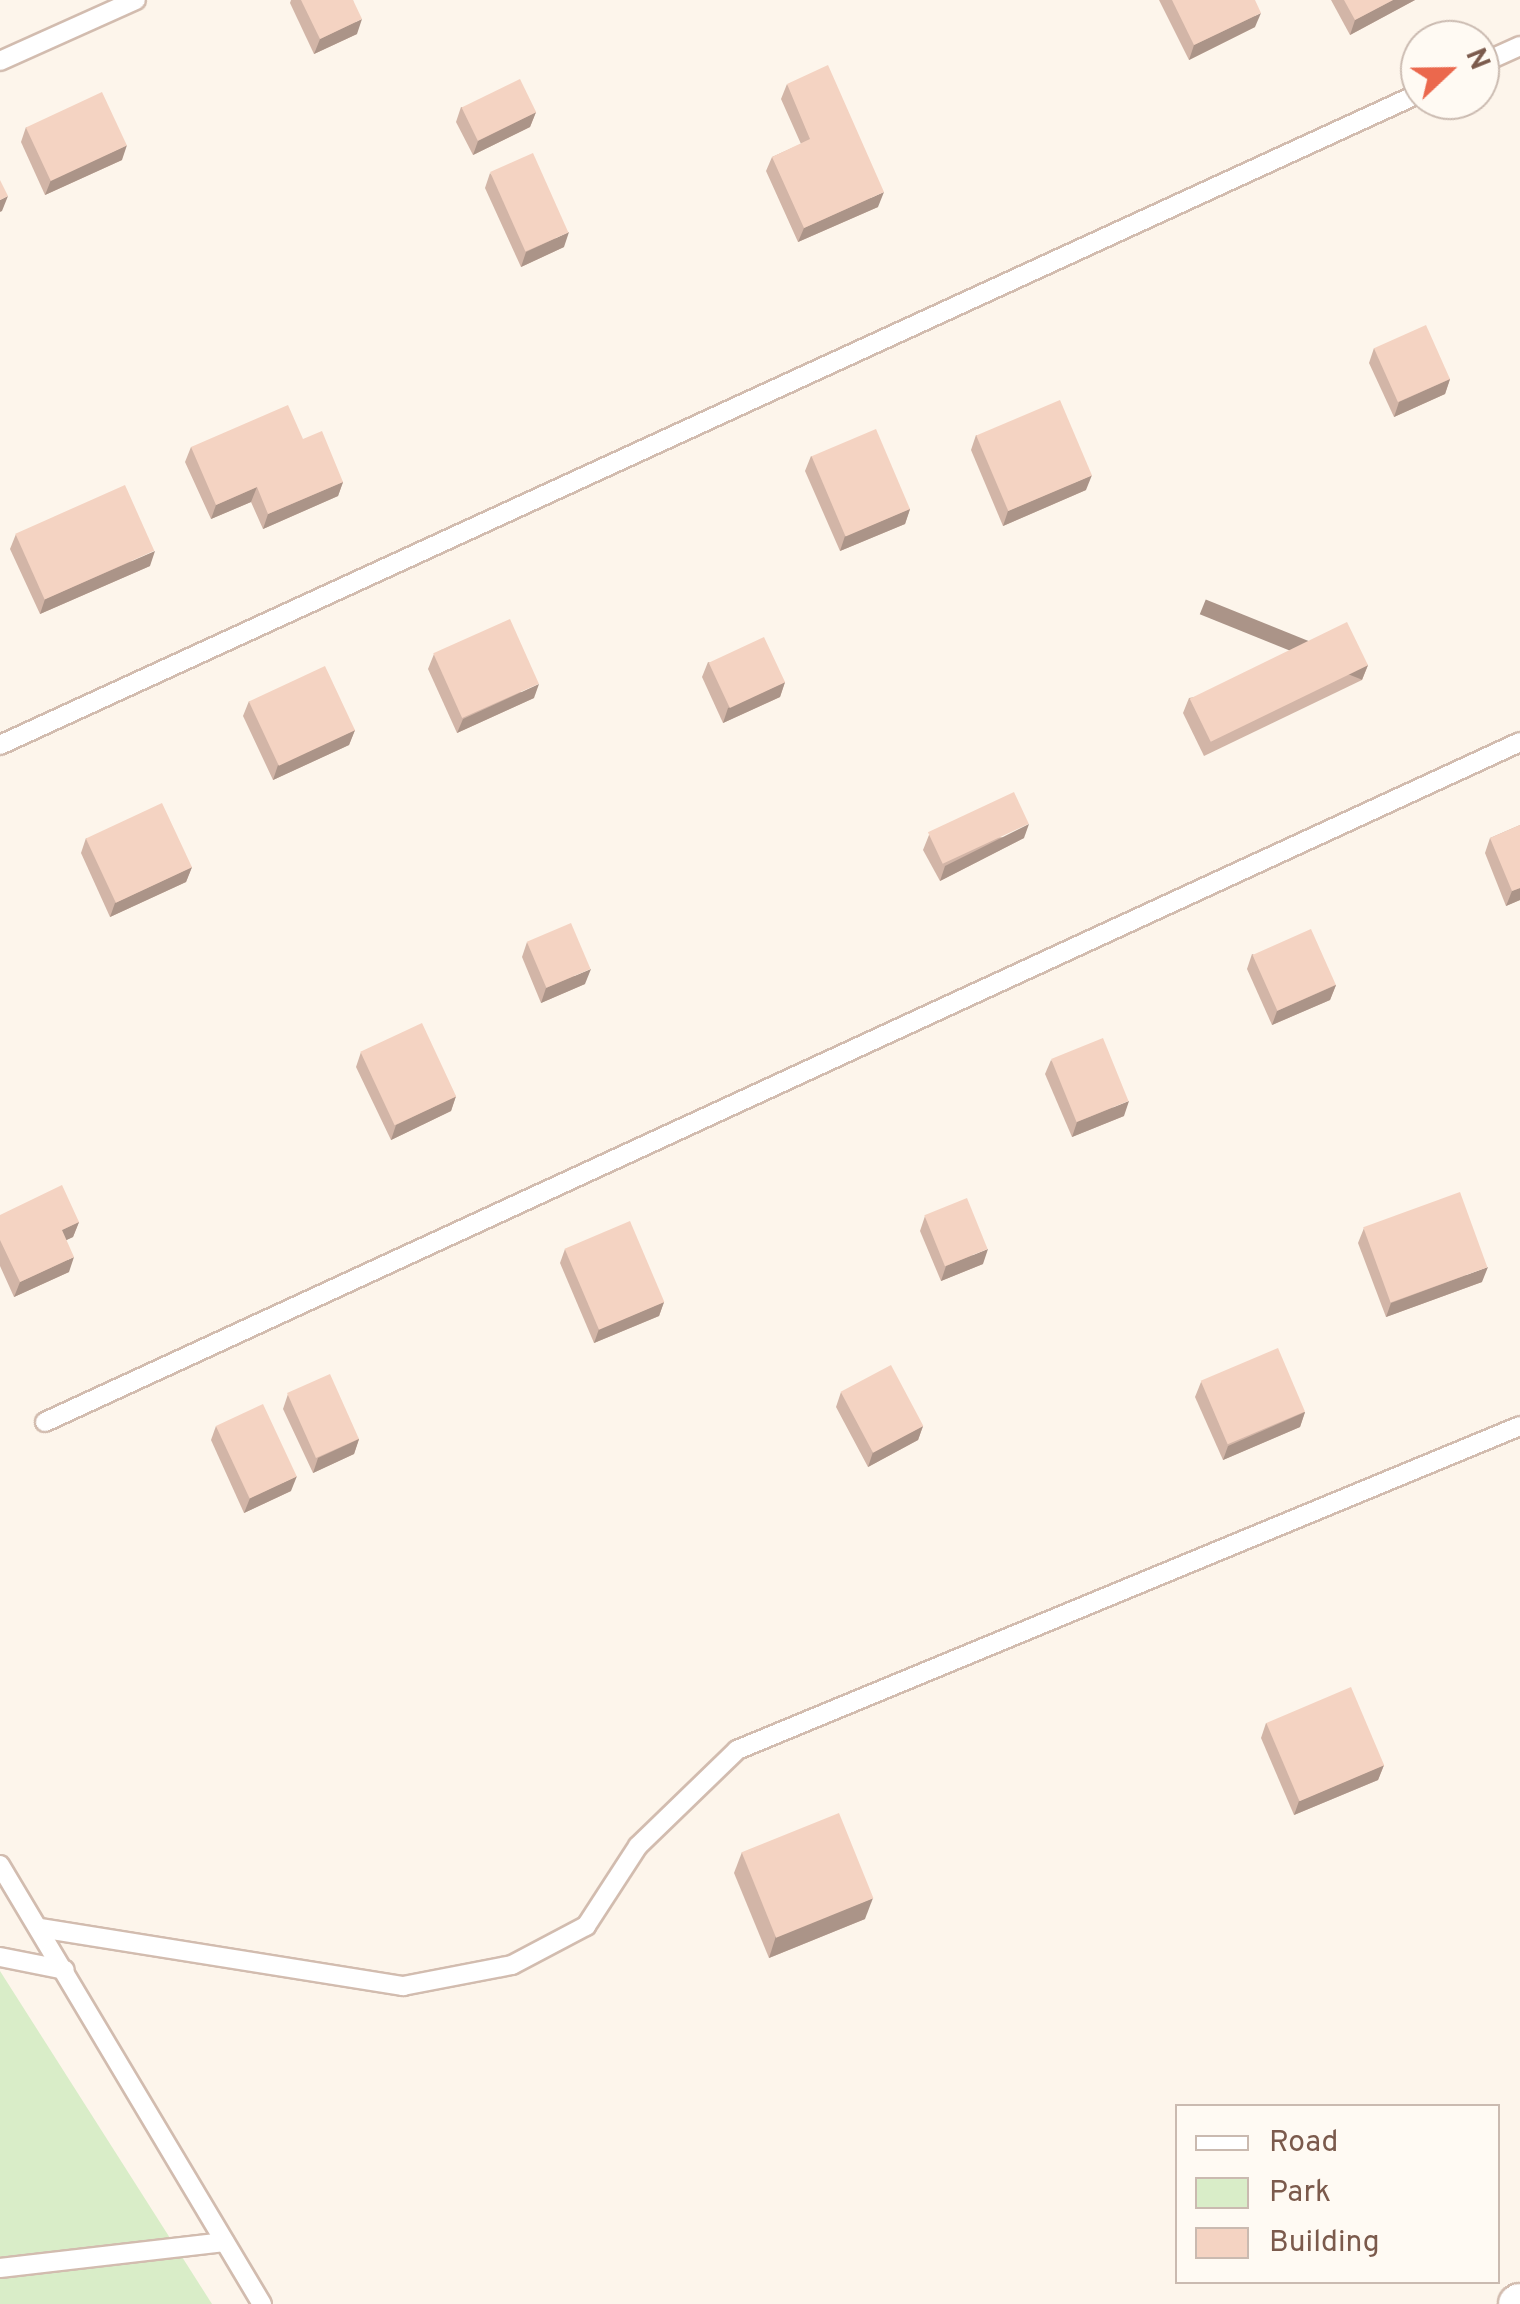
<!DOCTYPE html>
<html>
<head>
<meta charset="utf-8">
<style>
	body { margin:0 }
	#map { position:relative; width:1520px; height:2304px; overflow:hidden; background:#fdf5eb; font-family:Overpass,sans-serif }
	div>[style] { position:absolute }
	.green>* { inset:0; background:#d9edc8 }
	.roads { filter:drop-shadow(2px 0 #d2bcaf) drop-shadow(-2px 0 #d2bcaf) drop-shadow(0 2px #d2bcaf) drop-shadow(0 -2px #d2bcaf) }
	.lane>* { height:18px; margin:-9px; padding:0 9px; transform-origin:9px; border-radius:9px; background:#fff }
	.street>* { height:38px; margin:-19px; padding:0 19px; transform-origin:19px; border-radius:19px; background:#fff }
	.wall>* { inset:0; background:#d2b5a7 }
	.shaded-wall>* { inset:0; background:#ab9488; transform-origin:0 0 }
	.building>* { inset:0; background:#f4d3c2; transform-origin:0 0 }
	span { translate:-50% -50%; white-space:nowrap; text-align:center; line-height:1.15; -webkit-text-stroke:10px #fffaf3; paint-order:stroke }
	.legend { position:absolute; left:1175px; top:2104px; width:325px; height:180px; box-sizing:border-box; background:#fffaf3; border:2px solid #cabab0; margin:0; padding:12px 18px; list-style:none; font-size:30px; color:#7b5a4c }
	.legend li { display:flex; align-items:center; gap:20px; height:50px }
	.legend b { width:50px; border:2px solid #cabab0 }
	.north { position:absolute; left:1400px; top:20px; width:100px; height:100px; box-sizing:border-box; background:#fffaf3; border:2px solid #cabab0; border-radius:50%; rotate:68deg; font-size:28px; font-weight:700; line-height:40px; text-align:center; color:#7b5a4c }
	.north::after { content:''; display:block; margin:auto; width:35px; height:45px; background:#eb684d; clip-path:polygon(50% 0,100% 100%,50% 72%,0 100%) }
</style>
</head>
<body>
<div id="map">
	<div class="green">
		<i style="clip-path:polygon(0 1971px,212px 2304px,0 2304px)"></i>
	</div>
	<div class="roads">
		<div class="lane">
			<i style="left:0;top:61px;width:149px;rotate:-24.2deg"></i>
			<i style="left:1480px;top:64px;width:44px;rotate:-24.2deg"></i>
			<i style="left:0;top:745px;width:1563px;rotate:-24.66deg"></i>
			<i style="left:45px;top:1422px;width:1624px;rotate:-24.75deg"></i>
			<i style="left:0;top:1865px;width:511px;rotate:59.17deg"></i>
			<i style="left:40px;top:1928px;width:368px;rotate:9.1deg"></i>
			<i style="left:403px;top:1986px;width:111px;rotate:-10.9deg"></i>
			<i style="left:512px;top:1965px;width:84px;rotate:-27.8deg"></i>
			<i style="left:586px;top:1926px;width:95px;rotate:-57deg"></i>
			<i style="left:638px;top:1846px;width:138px;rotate:-44.1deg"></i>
			<i style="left:737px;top:1750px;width:847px;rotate:-22.48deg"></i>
			<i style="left:0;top:1957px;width:66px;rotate:11.3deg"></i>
			<i style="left:0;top:2268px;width:226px;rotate:-6.6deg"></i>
		</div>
		<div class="street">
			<i style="left:1518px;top:2304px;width:2px;rotate:-27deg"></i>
		</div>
	</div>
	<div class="wall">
		<i style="clip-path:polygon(291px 0,353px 0,357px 34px,314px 54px,290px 3px)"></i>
		<i style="clip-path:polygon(1159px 0,1255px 0,1255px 27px,1189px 60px)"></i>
		<i style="clip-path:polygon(1331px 0,1415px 0,1350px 35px)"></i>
		<i style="clip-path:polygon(787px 84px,878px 207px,798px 242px,766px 171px,772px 157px,801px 144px,781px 99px)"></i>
		<i style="clip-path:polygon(461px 107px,536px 112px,530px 127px,473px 155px,456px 122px)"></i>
		<i style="clip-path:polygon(26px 127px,122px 160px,45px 195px,21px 142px)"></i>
		<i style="clip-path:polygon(490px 173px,564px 247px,521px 267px,485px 188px)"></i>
		<i style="clip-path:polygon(1374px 348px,1450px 379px,1445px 394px,1394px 417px,1369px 363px)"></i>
		<i style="clip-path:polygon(976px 435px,1086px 490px,1003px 526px,971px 450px)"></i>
		<i style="clip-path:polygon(303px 439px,343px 482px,338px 496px,263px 529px,251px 502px,211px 519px,185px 462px,191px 447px)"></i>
		<i style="clip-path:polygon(811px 456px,910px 509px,905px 524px,840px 551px,805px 471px)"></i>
		<i style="clip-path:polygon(16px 534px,150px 566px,40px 614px,10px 549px)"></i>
		<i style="clip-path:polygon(434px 654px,534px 698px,457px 733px,428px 669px)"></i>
		<i style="clip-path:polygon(708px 662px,785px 682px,780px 697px,723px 723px,702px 677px)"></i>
		<i style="clip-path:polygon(1368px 665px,1362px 680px,1204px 756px,1183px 713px,1189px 698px)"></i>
		<i style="clip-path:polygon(249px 701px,355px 730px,349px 745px,273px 780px,243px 716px)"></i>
		<i style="clip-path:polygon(1520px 825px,1520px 900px,1506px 906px,1485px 853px,1490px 838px)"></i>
		<i style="clip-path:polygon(929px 835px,1024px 838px,940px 881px,923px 850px)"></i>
		<i style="clip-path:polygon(86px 838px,192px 867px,186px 882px,110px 917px,81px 853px)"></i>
		<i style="clip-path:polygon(527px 942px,585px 984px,541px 1003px,522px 957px)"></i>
		<i style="clip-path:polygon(1252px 954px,1336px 985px,1330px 1000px,1272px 1025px,1247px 969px)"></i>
		<i style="clip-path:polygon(361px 1052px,456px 1096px,451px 1111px,391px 1140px,356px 1067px)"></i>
		<i style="clip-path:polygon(1051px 1060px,1124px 1116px,1072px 1137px,1045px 1074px)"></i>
		<i style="clip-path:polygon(0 1215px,79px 1222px,73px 1237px,66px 1240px,69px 1272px,14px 1297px,0 1266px)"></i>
		<i style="clip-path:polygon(925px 1216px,983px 1264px,941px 1281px,920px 1231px)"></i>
		<i style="clip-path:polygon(1364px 1228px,1482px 1282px,1386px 1317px,1358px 1243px)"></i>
		<i style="clip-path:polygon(565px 1249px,664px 1302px,659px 1316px,594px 1343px,560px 1263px)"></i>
		<i style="clip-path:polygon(1201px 1382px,1305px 1412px,1300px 1427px,1223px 1460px,1195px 1397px)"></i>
		<i style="clip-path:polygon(841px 1392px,923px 1426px,918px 1440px,868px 1467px,836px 1407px)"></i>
		<i style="clip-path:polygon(288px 1394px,359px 1439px,354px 1454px,313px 1473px,283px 1409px)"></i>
		<i style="clip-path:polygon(216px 1426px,291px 1491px,244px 1513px,211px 1440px)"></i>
		<i style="clip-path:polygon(1266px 1723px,1384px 1765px,1378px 1780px,1294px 1815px,1261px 1738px)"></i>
		<i style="clip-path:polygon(742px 1852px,865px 1919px,769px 1958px,734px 1873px)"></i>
	</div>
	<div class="shaded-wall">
		<i style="clip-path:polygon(1393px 0,1415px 0,1350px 35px,1355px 20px)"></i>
		<i style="clip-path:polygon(1261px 13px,1255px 27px,1189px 60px,1194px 45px)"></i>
		<i style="clip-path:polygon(362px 19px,357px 34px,314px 54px,320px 39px)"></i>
		<i style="clip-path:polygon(536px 112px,530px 127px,473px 155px,478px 141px)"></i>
		<i style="clip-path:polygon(127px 145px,122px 160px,45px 195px,51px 180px)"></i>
		<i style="clip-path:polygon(884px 192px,878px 207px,798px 242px,804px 228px)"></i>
		<i style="clip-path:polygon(8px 196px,2px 211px,0 212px,0 200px)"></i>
		<i style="clip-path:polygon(569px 232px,564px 247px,521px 267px,526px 252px)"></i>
		<i style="clip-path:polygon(1450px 379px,1445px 394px,1394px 417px,1399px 402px)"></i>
		<i style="clip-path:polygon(1092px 475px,1086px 490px,1003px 526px,1008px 511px)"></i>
		<i style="clip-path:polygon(343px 482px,338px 496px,263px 529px,268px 514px)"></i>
		<i style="clip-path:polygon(257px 487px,251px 502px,211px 519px,216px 505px)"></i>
		<i style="clip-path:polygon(910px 509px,905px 524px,840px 551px,845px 536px)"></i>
		<i style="clip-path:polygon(155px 551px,150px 566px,40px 614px,45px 599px)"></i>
		<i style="left:1368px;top:665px;width:16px;height:175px;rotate:112deg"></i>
		<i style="clip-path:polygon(785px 682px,780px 697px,723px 723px,728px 708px)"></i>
		<i style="clip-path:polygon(539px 684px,534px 698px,457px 733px,463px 719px)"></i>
		<i style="clip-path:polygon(355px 730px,349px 745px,273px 780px,278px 765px)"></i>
		<i style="clip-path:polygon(1029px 824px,1024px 838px,940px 881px,945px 866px)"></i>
		<i style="clip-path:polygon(192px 867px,186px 882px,110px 917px,115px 903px)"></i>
		<i style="clip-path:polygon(1520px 888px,1520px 900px,1506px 906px,1512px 891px)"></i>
		<i style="clip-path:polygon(591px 969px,585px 984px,541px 1003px,546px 988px)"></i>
		<i style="clip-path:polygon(1336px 985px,1330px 1000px,1272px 1025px,1277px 1011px)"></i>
		<i style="clip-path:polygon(456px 1096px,451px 1111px,391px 1140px,396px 1125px)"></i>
		<i style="clip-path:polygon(1129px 1101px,1124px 1116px,1072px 1137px,1077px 1122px)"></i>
		<i style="clip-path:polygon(79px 1222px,73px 1237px,56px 1245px,62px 1230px)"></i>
		<i style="clip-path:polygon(988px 1249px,983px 1264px,941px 1281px,946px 1266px)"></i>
		<i style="clip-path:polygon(74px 1257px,69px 1272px,14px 1297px,20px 1282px)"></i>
		<i style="clip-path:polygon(1488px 1267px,1482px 1282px,1386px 1317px,1391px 1303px)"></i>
		<i style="clip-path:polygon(664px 1302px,659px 1316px,594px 1343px,599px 1329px)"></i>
		<i style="clip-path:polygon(1305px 1412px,1300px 1427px,1223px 1460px,1228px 1446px)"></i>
		<i style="clip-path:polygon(923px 1426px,918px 1440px,868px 1467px,873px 1452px)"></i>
		<i style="clip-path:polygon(359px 1439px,354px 1454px,313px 1473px,318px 1458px)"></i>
		<i style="clip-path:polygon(297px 1476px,291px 1491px,244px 1513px,250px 1498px)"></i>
		<i style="clip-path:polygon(1384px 1765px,1378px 1780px,1294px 1815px,1299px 1801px)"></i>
		<i style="clip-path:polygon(873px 1898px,865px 1919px,769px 1958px,776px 1936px)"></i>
	</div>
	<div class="building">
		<i style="clip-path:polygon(301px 0,353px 0,362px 19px,320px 39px)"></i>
		<i style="clip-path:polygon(1172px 0,1255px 0,1261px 13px,1194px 45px)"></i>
		<i style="clip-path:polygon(1344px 0,1393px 0,1355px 20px)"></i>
		<i style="clip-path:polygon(828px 65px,884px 192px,804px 228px,772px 157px,810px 139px,787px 84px)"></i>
		<i style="left:520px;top:79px;width:37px;height:65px;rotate:64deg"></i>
		<i style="left:102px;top:92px;width:59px;height:84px;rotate:65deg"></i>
		<i style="left:533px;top:153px;width:87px;height:47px;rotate:66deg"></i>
		<i style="clip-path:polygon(0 180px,8px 196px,0 200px)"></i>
		<i style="left:1426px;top:325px;width:59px;height:57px;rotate:66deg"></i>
		<i style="left:1060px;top:400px;width:82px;height:91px;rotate:67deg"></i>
		<i style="clip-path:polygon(288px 405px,303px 439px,322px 431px,343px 482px,268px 514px,257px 487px,216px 505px,191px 447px)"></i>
		<i style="left:876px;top:429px;width:87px;height:70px;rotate:67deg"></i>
		<i style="left:125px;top:485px;width:72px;height:120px;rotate:66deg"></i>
		<i style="left:510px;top:619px;width:71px;height:84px;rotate:66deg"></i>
		<i style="left:1347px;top:622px;width:48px;height:175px;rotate:64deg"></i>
		<i style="left:764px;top:637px;width:50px;height:61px;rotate:65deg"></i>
		<i style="left:325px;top:666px;width:71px;height:84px;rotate:65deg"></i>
		<i style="left:1014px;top:792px;width:35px;height:95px;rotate:65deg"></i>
		<i style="left:162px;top:803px;width:71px;height:84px;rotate:65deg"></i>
		<i style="clip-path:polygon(1520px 825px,1520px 888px,1512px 891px,1490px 838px)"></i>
		<i style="left:571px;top:923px;width:50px;height:48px;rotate:67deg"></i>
		<i style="left:1311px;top:929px;width:61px;height:64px;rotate:66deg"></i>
		<i style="left:422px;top:1023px;width:81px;height:68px;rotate:65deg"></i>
		<i style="left:1103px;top:1038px;width:68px;height:56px;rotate:68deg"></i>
		<i style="clip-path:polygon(62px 1185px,79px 1222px,62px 1230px,74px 1257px,20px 1282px,0 1240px,0 1215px)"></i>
		<i style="left:1460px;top:1192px;width:80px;height:103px;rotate:70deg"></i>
		<i style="left:967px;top:1198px;width:55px;height:46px;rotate:68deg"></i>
		<i style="left:630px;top:1221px;width:88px;height:71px;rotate:67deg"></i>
		<i style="left:1278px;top:1348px;width:69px;height:84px;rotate:67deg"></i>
		<i style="left:891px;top:1365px;width:69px;height:57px;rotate:62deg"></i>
		<i style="left:330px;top:1374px;width:71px;height:47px;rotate:66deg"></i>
		<i style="left:263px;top:1404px;width:80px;height:52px;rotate:65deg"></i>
		<i style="left:1351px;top:1687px;width:85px;height:92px;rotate:67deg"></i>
		<i style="left:839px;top:1813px;width:92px;height:105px;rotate:68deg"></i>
	</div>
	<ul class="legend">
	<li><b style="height:12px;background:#fff"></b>Road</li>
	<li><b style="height:28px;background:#d9edc8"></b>Park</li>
	<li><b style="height:28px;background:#f4d3c2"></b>Building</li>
	</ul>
	<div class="north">N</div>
</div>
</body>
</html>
